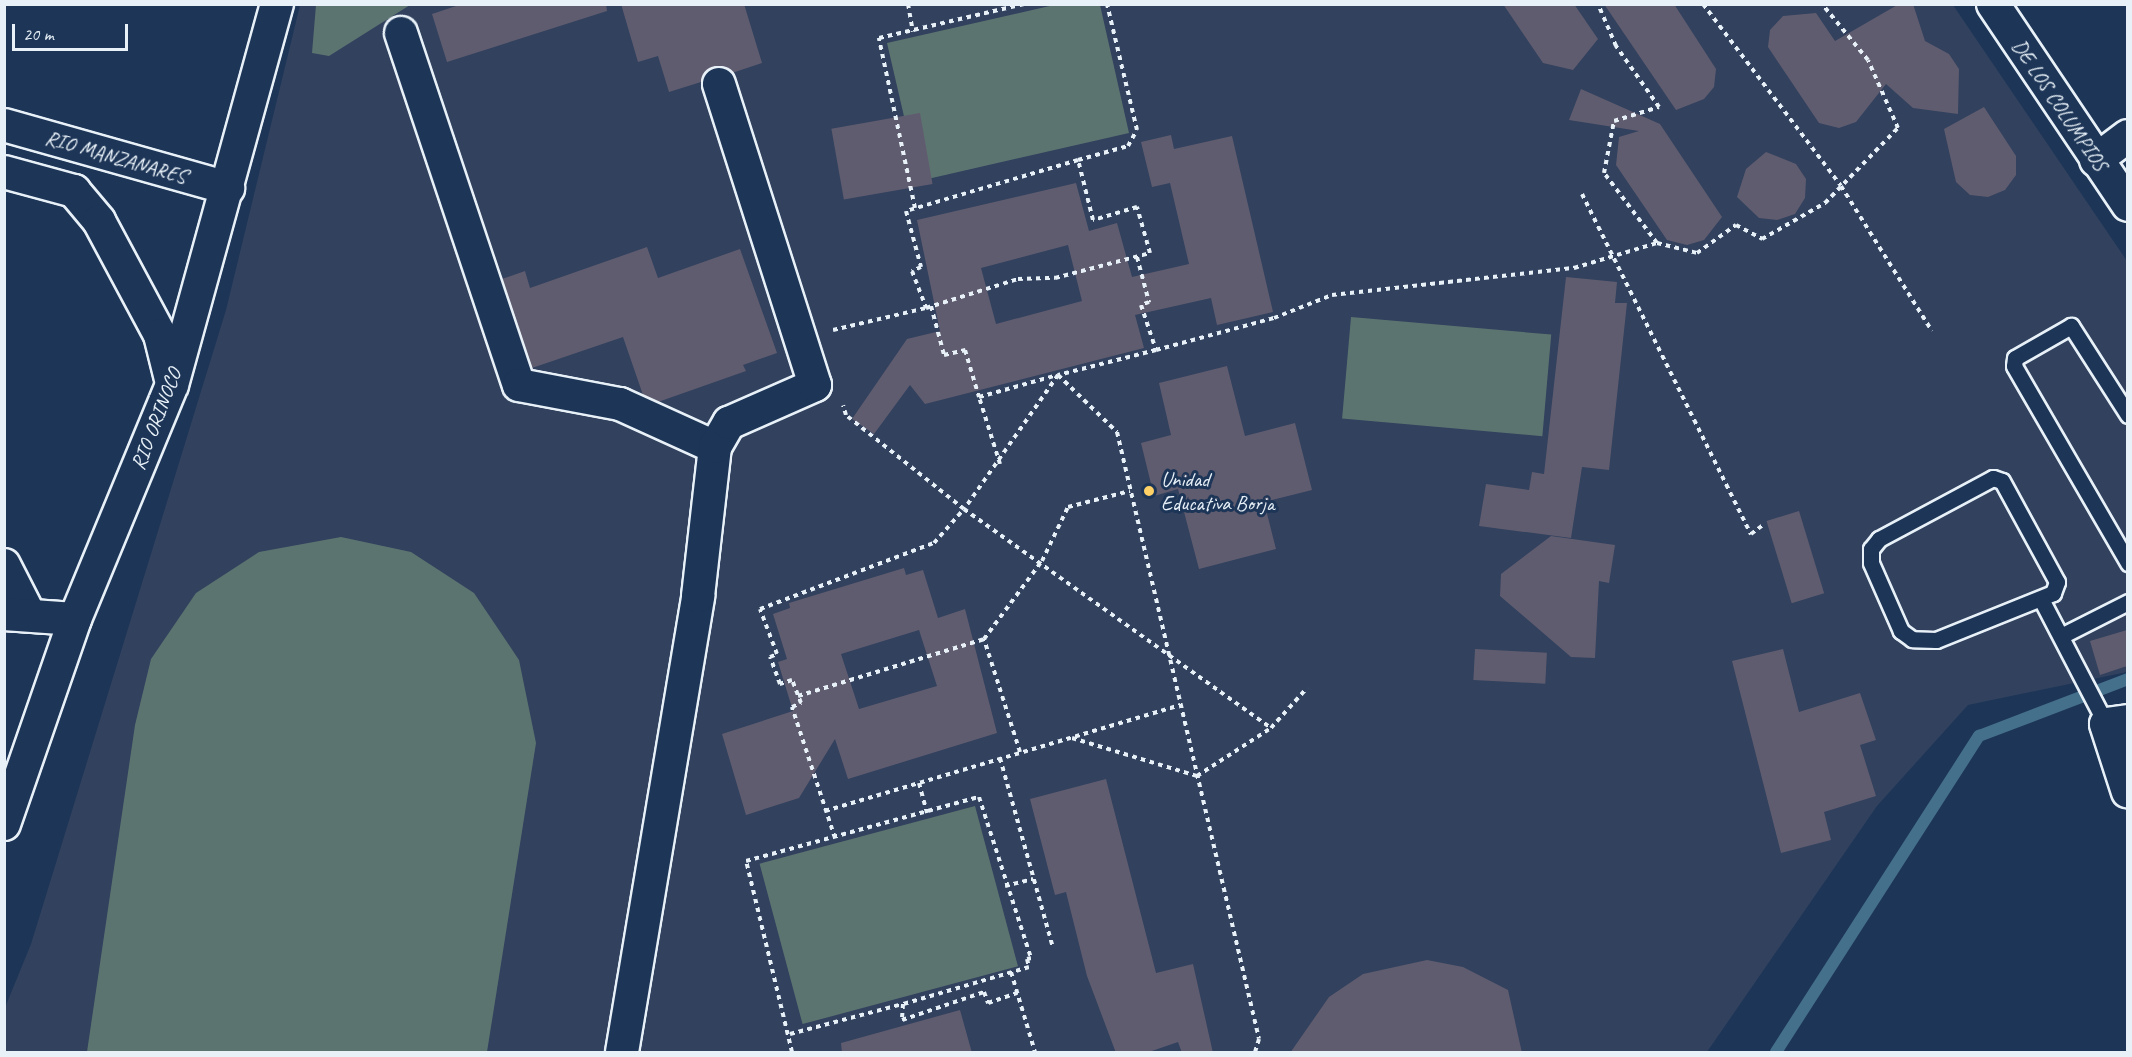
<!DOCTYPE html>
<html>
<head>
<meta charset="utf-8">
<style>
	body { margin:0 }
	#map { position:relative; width:2132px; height:1057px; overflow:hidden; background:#1d3557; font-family:Caveat,sans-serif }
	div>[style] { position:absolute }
	.built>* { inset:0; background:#31415e }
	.green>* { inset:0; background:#5c7470; transform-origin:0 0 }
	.stream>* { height:12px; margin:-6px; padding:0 6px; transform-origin:6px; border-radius:6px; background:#45708c }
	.building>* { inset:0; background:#605c6f; transform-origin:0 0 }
	.path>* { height:4px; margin-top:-2px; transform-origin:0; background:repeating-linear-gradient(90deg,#e8f1f8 0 4.5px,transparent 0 9px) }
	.roads { filter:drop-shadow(2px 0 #e8f1f8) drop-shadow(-2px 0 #e8f1f8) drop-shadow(0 2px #e8f1f8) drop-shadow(0 -2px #e8f1f8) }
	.service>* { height:15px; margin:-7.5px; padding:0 7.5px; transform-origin:7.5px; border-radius:7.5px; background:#1d3557 }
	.minor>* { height:32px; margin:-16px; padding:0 16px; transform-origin:16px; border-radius:16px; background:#1d3557 }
	.dots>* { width:16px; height:16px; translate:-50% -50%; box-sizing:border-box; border:3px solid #1d3557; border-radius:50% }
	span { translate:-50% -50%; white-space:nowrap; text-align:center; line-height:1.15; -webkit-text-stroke:6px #1d3557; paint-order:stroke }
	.street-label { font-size:21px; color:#e8f1f8 }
	.poi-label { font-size:21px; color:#e8f1f8 }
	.left { translate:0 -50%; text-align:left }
	.frame { position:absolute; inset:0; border:6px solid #e8f1f8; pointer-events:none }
	.scale { position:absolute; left:12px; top:24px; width:116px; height:27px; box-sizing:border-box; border:3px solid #e8f1f8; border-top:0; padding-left:8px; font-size:18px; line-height:21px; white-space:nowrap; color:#e8f1f8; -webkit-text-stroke:4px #1d3557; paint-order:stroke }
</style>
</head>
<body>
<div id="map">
	<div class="built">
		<i style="clip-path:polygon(300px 5px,1953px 5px,2127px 261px,2127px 672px,1968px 705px,1877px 806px,1707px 1052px,5px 1052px,4px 1010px,31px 944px,226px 310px)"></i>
	</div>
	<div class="green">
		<i style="clip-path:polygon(316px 5px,316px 4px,410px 5px,329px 56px,312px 53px)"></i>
		<i style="clip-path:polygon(1054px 5px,1100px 5px,1129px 133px,919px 181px,887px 43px)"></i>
		<i style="left:1351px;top:317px;width:201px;height:102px;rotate:5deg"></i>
		<i style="clip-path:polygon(341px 537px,411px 552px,474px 593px,519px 660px,536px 743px,487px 1052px,87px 1052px,135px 725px,151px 659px,196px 593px,259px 552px)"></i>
		<i style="left:975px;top:806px;width:166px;height:223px;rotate:75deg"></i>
	</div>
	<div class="stream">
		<i style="left:1776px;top:1052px;width:376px;rotate:-57.3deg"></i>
		<i style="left:1979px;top:736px;width:160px;rotate:-20.9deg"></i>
	</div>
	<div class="building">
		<i style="clip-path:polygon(462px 4px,606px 4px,607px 11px,447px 62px,432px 14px)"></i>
		<i style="clip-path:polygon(621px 4px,744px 4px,762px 63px,732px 73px,714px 67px,701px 82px,669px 92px,658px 56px,638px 62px)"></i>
		<i style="clip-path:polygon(1503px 4px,1574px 4px,1598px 39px,1573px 70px,1543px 63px)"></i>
		<i style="clip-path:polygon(1604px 4px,1674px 4px,1716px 69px,1714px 87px,1704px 99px,1676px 110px)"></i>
		<i style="clip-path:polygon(1899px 4px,1913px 4px,1925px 41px,1949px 54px,1959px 69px,1958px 114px,1913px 108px,1886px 84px,1856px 122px,1839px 128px,1819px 123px,1768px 47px,1770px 30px,1783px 16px,1816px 13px,1835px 41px)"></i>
		<i style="clip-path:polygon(1581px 89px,1660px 124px,1722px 217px,1704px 240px,1687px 245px,1667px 240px,1616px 165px,1619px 137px,1639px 131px,1569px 120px)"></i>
		<i style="clip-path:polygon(1984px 107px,2016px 156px,2016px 175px,2005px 190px,1988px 197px,1970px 195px,1956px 182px,1944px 129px)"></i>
		<i style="left:920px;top:113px;width:72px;height:90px;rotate:80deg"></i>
		<i style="clip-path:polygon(evenodd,1171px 135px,1174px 149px,1232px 136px,1273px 312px,1217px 325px,1211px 298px,1135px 315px,1144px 348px,925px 404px,910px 385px,874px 434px,852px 419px,907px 339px,940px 331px,917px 220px,1076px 183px,1089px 231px,1117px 223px,1132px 277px,1189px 264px,1170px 183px,1152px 187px,1141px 142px,1171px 135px,1068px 245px,1082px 301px,996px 324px,981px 268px,1068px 245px)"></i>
		<i style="clip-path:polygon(1766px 152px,1796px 164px,1806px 179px,1805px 198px,1795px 214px,1777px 220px,1759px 218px,1737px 197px,1746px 169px)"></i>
		<i style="clip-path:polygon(647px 247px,658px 278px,740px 249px,777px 353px,743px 365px,746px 371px,658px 402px,643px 395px,623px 337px,532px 368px,502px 279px,525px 271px,530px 288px)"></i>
		<i style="clip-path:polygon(1566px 277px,1617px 282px,1615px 303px,1627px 303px,1609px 470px,1582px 467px,1571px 538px,1479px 526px,1486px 484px,1529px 490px,1532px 472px,1544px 474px)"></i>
		<i style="clip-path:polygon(1227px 366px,1245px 436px,1295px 423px,1312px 490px,1264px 502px,1276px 549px,1199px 569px,1178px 489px,1154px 496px,1141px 443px,1171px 435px,1159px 383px)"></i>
		<i style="left:1799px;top:511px;width:86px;height:34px;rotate:73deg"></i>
		<i style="clip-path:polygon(1551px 536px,1615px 545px,1609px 583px,1599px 581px,1595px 658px,1571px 657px,1500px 596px,1501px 574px)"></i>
		<i style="clip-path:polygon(evenodd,904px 568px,906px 575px,923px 570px,938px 618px,965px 609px,997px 733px,848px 779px,835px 739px,799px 798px,746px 815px,722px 734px,793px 711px,778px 662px,787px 659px,773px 614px,790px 608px,789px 603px,904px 568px,919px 630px,937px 686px,859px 709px,841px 654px,919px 630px)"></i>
		<i style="clip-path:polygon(2127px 630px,2127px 666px,2100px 675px,2090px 641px)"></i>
		<i style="left:1475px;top:649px;width:72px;height:31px;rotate:3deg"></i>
		<i style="clip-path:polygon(1783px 649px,1799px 712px,1860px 693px,1876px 740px,1860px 745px,1876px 796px,1824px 812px,1831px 840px,1781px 853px,1732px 661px)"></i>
		<i style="clip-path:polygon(1106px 779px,1156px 973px,1193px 964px,1213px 1053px,1182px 1053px,1178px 1042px,1146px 1053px,1116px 1053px,1087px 976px,1066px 892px,1055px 895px,1030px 799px)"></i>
		<i style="clip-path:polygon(1427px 960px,1463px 967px,1508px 990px,1522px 1053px,1290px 1053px,1329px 997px,1363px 974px)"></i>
		<i style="clip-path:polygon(960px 1010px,972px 1053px,842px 1053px,841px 1043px)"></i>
	</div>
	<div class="path">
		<i style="left:908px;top:4px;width:28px;rotate:80deg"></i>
		<i style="left:1703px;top:4px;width:228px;rotate:52.8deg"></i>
		<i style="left:1841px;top:186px;width:171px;rotate:57.9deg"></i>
		<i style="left:1078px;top:160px;width:52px;rotate:-15.6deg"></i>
		<i style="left:1128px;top:146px;width:18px;rotate:-61deg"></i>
		<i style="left:1137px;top:130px;width:130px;rotate:-103.4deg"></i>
		<i style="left:1582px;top:194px;width:380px;rotate:63.6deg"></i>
		<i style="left:1751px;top:534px;width:15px;rotate:-37deg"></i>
		<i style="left:915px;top:208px;width:174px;rotate:-102deg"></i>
		<i style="left:879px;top:38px;width:149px;rotate:-13.2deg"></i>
		<i style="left:1657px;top:243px;width:41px;rotate:14deg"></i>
		<i style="left:1697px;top:253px;width:48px;rotate:-35.7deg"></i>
		<i style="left:1736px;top:225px;width:30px;rotate:28deg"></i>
		<i style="left:1762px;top:239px;width:73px;rotate:-29.7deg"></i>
		<i style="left:1825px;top:203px;width:105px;rotate:-45.8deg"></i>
		<i style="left:1898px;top:128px;width:74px;rotate:-113.8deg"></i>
		<i style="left:1868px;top:60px;width:72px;rotate:-129.4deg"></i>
		<i style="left:1137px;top:257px;width:47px;rotate:75.1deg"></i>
		<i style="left:1149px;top:302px;width:9px;rotate:159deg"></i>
		<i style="left:1141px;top:305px;width:47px;rotate:71.6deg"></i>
		<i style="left:1156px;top:350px;width:101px;rotate:165.7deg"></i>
		<i style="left:1058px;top:375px;width:164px;rotate:125deg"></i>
		<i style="left:964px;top:509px;width:377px;rotate:35.5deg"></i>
		<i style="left:1271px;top:728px;width:54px;rotate:-48deg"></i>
		<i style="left:931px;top:306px;width:51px;rotate:75.1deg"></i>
		<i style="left:944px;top:355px;width:22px;rotate:-13deg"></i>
		<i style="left:965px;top:350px;width:49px;rotate:73.4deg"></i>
		<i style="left:833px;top:330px;width:96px;rotate:-13.3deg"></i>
		<i style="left:926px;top:308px;width:96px;rotate:-17.5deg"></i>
		<i style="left:1018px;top:279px;width:37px;rotate:-2deg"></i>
		<i style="left:1055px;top:278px;width:98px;rotate:-14.7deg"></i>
		<i style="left:1150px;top:253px;width:48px;rotate:-105.8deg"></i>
		<i style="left:1137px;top:207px;width:46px;rotate:163.5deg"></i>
		<i style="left:1093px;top:220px;width:62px;rotate:-104deg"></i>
		<i style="left:1078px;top:160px;width:179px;rotate:163.5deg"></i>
		<i style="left:906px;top:211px;width:58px;rotate:75deg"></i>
		<i style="left:921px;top:267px;width:10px;rotate:156deg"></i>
		<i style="left:912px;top:271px;width:40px;rotate:69deg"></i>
		<i style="left:1156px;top:350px;width:122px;rotate:-15.2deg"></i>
		<i style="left:1274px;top:318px;width:62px;rotate:-21.6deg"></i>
		<i style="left:1332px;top:295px;width:244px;rotate:-6.4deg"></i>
		<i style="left:1574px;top:268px;width:87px;rotate:-16.8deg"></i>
		<i style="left:1657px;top:243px;width:88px;rotate:-127.1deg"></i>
		<i style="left:1604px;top:173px;width:53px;rotate:-79.1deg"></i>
		<i style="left:1614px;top:121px;width:47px;rotate:-17.3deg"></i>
		<i style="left:1659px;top:107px;width:75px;rotate:-125.2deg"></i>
		<i style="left:1616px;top:46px;width:46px;rotate:-113.2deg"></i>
		<i style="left:1000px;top:464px;width:70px;rotate:-107.4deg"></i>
		<i style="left:979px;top:397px;width:82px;rotate:-15.6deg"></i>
		<i style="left:1058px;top:375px;width:82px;rotate:44deg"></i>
		<i style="left:1117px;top:432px;width:623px;rotate:76.83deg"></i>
		<i style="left:1259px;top:1039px;width:14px;rotate:107deg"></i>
		<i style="left:798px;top:696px;width:195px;rotate:-17deg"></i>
		<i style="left:1072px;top:738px;width:131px;rotate:16.9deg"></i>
		<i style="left:1197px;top:776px;width:88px;rotate:-33deg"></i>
		<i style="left:1020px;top:752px;width:119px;rotate:-107.7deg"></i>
		<i style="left:984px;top:639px;width:97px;rotate:-53.4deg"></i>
		<i style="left:1042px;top:561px;width:60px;rotate:-64.3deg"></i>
		<i style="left:1068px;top:507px;width:64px;rotate:-14.5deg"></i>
		<i style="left:1000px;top:758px;width:197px;rotate:74.4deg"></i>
		<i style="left:919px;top:783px;width:31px;rotate:75deg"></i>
		<i style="left:825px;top:811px;width:371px;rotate:-16.6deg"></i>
		<i style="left:835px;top:838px;width:138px;rotate:-108.2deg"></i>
		<i style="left:792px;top:707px;width:10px;rotate:-24deg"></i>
		<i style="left:801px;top:703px;width:25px;rotate:-111deg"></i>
		<i style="left:792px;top:680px;width:13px;rotate:162deg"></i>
		<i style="left:780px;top:684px;width:29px;rotate:-110deg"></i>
		<i style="left:770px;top:657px;width:8px;rotate:-23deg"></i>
		<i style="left:777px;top:654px;width:48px;rotate:-110.7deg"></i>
		<i style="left:760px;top:609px;width:186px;rotate:-20.8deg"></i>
		<i style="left:934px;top:543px;width:45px;rotate:-48.6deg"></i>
		<i style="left:964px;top:509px;width:151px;rotate:-141.5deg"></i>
		<i style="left:846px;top:415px;width:10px;rotate:-107deg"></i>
		<i style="left:1005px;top:886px;width:29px;rotate:-14deg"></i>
		<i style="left:1011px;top:972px;width:84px;rotate:73.3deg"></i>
		<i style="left:790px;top:1034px;width:117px;rotate:-14.9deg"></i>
		<i style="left:792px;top:1052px;width:196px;rotate:-103.5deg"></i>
		<i style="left:746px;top:861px;width:242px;rotate:-15.4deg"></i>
		<i style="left:979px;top:797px;width:169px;rotate:72.1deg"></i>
		<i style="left:1031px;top:958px;width:4px;rotate:166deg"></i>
		<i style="left:1027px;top:959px;width:8px;rotate:76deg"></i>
		<i style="left:1029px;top:967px;width:131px;rotate:163.6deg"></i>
		<i style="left:903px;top:1004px;width:16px;rotate:94deg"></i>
		<i style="left:902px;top:1020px;width:87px;rotate:-18.9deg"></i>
		<i style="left:984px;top:992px;width:12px;rotate:70deg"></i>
		<i style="left:988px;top:1003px;width:31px;rotate:-19deg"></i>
	</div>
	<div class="roads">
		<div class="service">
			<i style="left:2128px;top:415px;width:106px;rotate:-122.6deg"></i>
			<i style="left:2071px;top:326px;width:64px;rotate:150.3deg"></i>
			<i style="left:2015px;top:358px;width:8px;rotate:97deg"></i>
			<i style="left:2014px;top:366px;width:228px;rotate:59.9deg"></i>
			<i style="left:1993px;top:478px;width:9px;rotate:18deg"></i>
			<i style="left:2002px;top:481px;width:115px;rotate:61.4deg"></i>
			<i style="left:2057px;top:582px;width:12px;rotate:110deg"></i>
			<i style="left:2053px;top:593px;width:126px;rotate:158.1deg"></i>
			<i style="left:1936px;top:640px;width:24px;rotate:-178deg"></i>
			<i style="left:1912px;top:639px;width:14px;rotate:-144deg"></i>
			<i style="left:1901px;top:631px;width:74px;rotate:-113.8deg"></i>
			<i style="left:1871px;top:563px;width:14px;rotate:-90deg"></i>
			<i style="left:1871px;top:549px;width:13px;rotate:-51deg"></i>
			<i style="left:1879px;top:539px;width:129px;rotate:-28.2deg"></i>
			<i style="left:2042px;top:601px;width:139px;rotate:62.5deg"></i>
			<i style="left:2061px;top:636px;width:75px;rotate:-26.9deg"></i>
		</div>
		<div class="minor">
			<i style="left:1993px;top:4px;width:242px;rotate:56.1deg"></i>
			<i style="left:401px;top:33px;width:371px;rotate:71.5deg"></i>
			<i style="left:519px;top:385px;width:103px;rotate:10.7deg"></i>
			<i style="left:620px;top:404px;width:104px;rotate:24.4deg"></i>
			<i style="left:4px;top:125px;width:233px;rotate:15.7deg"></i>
			<i style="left:2096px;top:160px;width:40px;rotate:-37deg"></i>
			<i style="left:4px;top:172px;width:73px;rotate:15.2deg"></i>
			<i style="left:74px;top:191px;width:39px;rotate:50deg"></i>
			<i style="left:99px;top:221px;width:129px;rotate:61.8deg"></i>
			<i style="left:160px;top:335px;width:49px;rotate:76deg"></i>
			<i style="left:4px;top:565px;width:55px;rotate:63deg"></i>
			<i style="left:4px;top:614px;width:71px;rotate:4deg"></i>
			<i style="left:2128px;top:721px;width:22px;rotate:172deg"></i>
			<i style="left:2106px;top:724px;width:71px;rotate:72.1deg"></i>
			<i style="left:4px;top:824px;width:217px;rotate:-70.9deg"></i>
			<i style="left:75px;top:619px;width:253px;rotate:-67.5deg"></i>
			<i style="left:172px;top:385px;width:395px;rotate:-74.6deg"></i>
			<i style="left:622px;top:1052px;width:462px;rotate:-80.5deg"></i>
			<i style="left:698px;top:596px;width:150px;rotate:-83.5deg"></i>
			<i style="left:715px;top:447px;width:28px;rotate:-60deg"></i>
			<i style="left:729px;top:423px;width:94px;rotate:-23.8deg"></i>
			<i style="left:815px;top:385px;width:316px;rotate:-107.7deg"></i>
		</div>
	</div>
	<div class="dots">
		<i style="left:1149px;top:491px;background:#ffd166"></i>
	</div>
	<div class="street-label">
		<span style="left:2060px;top:105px;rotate:56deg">DE LOS COLUMPIOS</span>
		<span style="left:116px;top:157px;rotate:16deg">RIO MANZANARES</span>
		<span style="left:156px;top:419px;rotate:-69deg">RIO ORINOCO</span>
	</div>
	<div class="poi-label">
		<span class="left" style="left:1161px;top:491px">Unidad<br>Educativa Borja</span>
	</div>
	<div class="frame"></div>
	<div class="scale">20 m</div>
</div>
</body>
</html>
